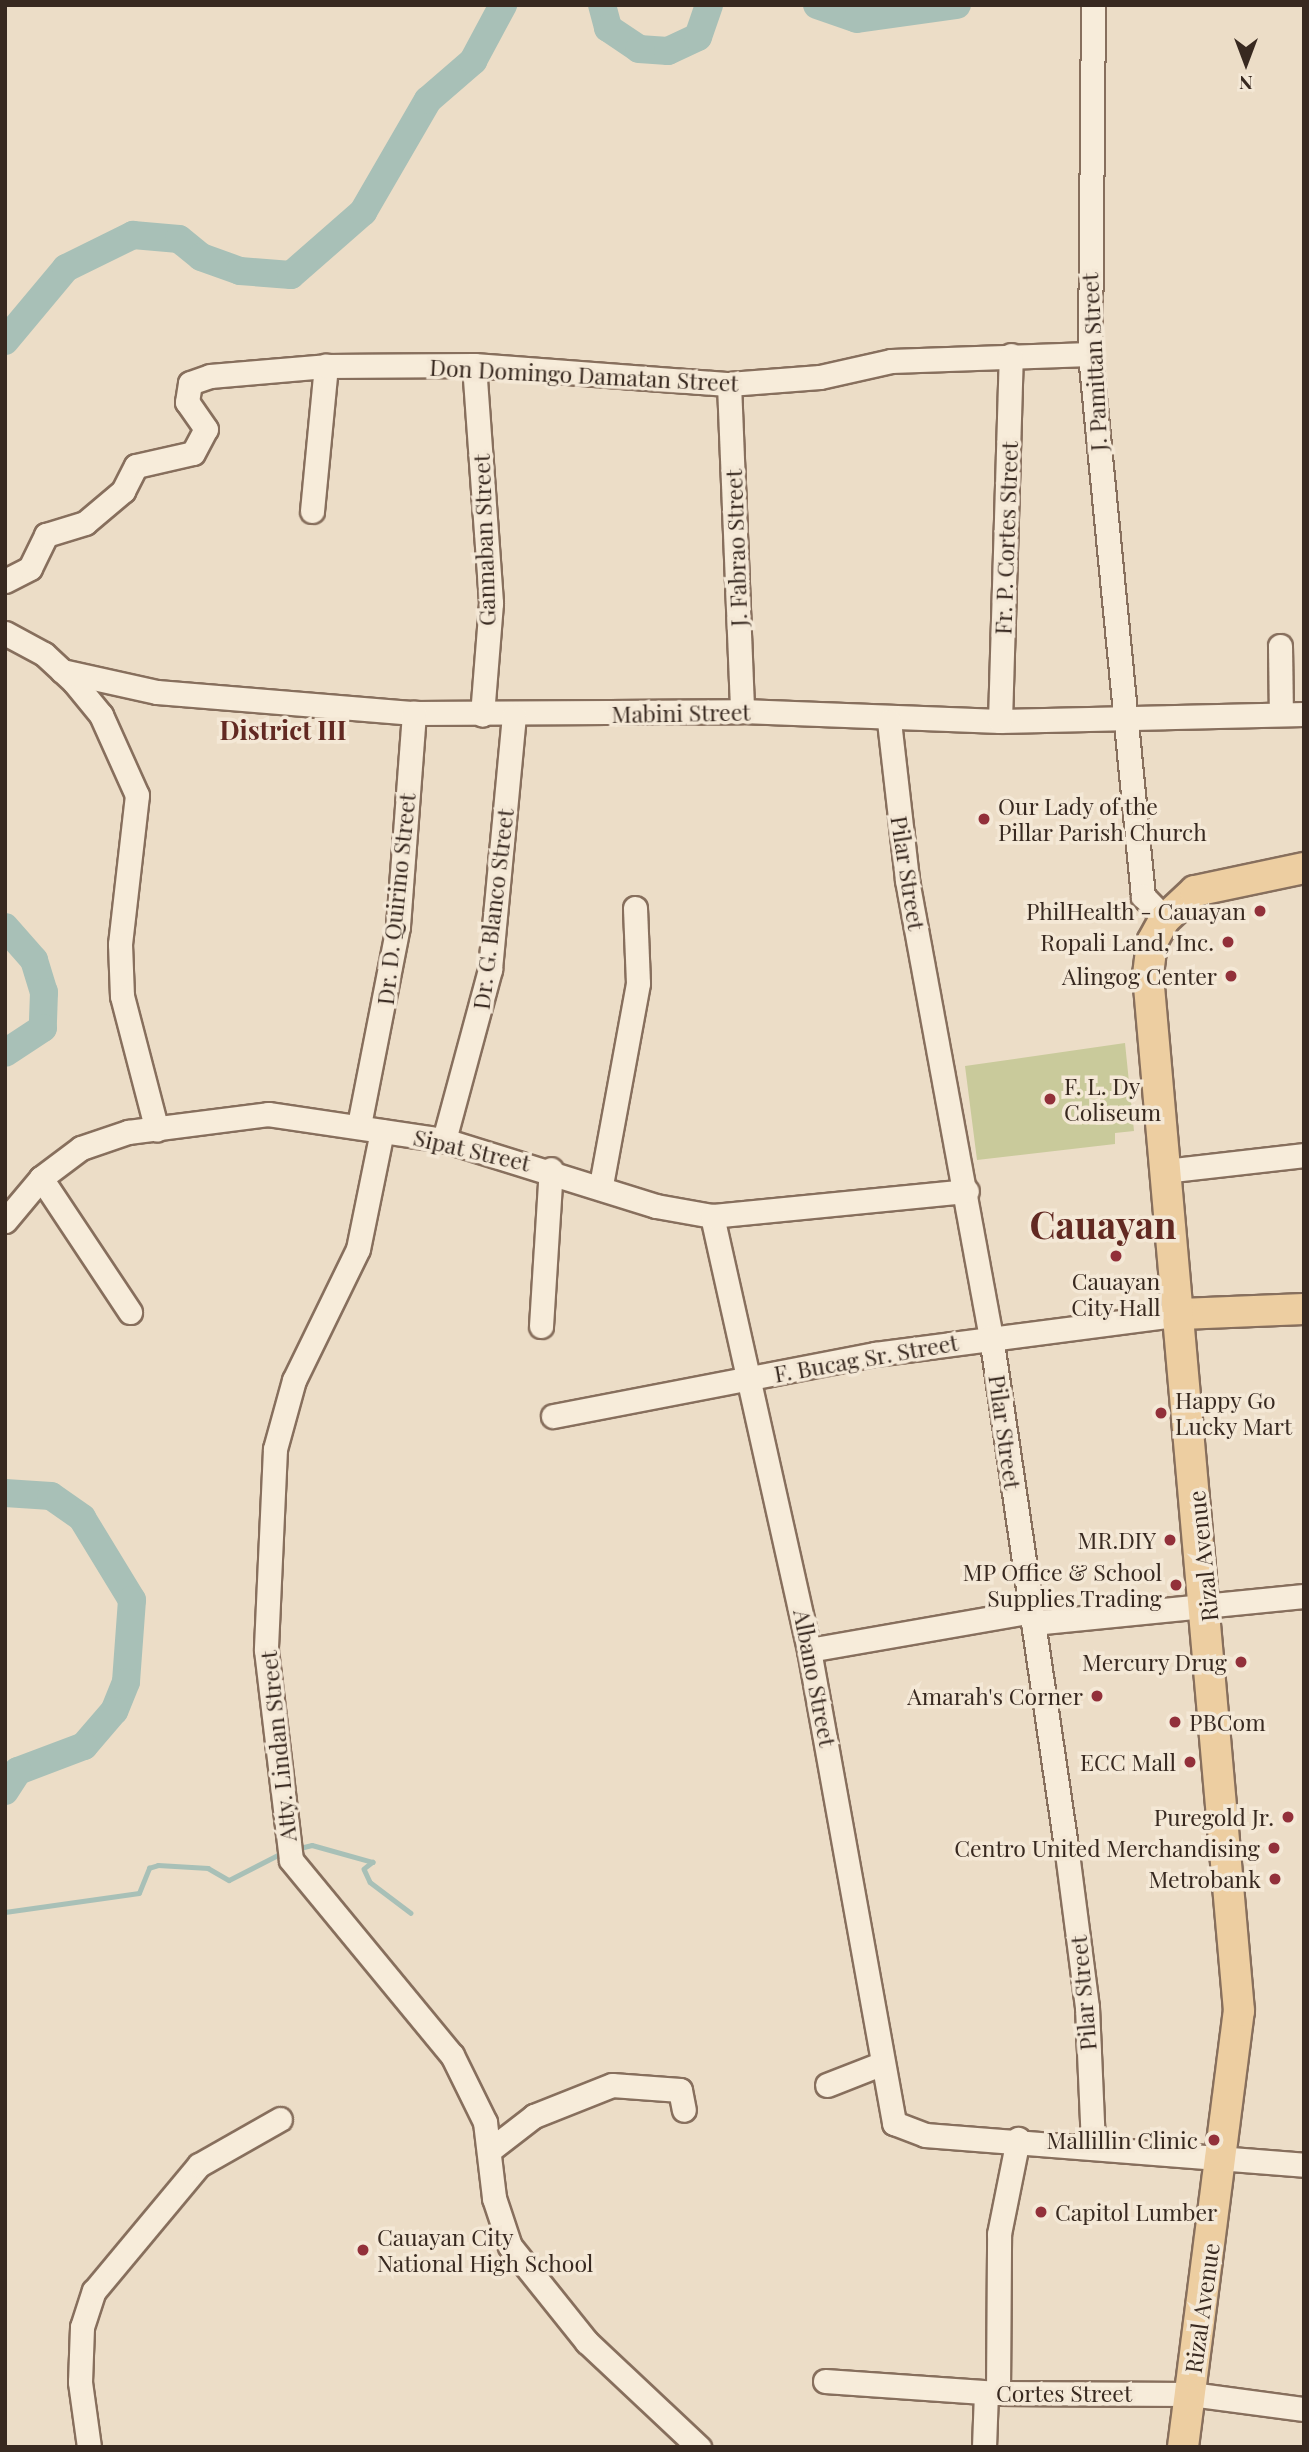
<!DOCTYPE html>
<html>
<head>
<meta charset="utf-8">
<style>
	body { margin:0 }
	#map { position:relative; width:1309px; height:2452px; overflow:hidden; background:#ecddc7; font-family:"Playfair Display",serif }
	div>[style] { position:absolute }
	.green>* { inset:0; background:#c9ca9b }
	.stream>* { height:4.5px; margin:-2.25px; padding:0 2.25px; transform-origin:2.25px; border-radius:2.25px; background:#a8c0b7 }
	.river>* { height:28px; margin:-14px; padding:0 14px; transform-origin:14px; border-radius:14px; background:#a8c0b7 }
	.roads { filter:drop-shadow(2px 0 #876f5d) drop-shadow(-2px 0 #876f5d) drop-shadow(0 2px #876f5d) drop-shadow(0 -2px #876f5d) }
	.minor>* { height:23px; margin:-11.5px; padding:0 11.5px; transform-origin:11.5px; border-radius:11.5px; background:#f7ecda }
	.major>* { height:30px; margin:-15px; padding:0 15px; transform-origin:15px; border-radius:15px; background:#edcea1 }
	.dots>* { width:19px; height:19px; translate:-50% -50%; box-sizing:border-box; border:4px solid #f4e8d6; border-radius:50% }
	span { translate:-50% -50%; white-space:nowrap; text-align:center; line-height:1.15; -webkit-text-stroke:7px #f4e8d6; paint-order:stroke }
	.street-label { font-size:23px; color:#382920 }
	.poi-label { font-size:23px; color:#382920 }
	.left { translate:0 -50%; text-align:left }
	.right { translate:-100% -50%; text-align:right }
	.quarter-label { font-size:26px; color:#622922; font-weight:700 }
	.town-label { font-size:37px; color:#622922; font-weight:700 }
	.frame { position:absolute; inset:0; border:7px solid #382920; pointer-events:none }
	.north { position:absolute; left:1211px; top:28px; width:70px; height:70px; -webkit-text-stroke:5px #f4e8d6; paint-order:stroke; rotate:180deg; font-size:19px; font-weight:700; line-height:28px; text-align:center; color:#382920 }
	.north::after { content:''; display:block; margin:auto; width:24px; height:32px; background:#382920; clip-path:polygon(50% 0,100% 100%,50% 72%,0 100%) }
</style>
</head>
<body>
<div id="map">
	<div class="green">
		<i style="clip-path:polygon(1125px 1043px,1134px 1131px,1115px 1133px,1115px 1144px,977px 1160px,965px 1066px)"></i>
	</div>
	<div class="stream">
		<i style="left:296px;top:1849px;width:16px;rotate:-14deg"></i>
		<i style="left:312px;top:1845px;width:63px;rotate:15.6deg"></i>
		<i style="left:373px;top:1862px;width:11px;rotate:142deg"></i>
		<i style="left:364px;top:1869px;width:14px;rotate:65deg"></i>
		<i style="left:370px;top:1882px;width:51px;rotate:37.1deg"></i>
		<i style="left:5px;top:1912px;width:135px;rotate:-8.1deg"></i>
		<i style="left:139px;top:1893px;width:27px;rotate:-68deg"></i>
		<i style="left:149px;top:1868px;width:9px;rotate:-18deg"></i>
		<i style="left:158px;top:1865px;width:50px;rotate:3.4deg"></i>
		<i style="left:208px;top:1868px;width:24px;rotate:30deg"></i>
		<i style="left:229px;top:1880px;width:62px;rotate:-27deg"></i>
	</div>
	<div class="river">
		<i style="left:602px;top:5px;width:24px;rotate:75deg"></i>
		<i style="left:608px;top:28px;width:37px;rotate:34deg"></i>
		<i style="left:639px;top:49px;width:29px;rotate:4deg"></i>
		<i style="left:668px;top:51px;width:33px;rotate:-25deg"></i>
		<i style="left:698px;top:37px;width:34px;rotate:-71deg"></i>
		<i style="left:817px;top:5px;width:42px;rotate:19.3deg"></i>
		<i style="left:857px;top:19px;width:101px;rotate:-8deg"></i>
		<i style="left:5px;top:341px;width:95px;rotate:-50.1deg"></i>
		<i style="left:66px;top:268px;width:75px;rotate:-26.2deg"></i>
		<i style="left:133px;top:235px;width:46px;rotate:5deg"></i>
		<i style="left:179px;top:239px;width:28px;rotate:39deg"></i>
		<i style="left:201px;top:257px;width:41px;rotate:19.7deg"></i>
		<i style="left:240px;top:271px;width:51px;rotate:4.5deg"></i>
		<i style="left:291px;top:275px;width:96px;rotate:-41.2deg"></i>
		<i style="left:363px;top:212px;width:129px;rotate:-59.9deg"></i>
		<i style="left:428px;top:100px;width:60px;rotate:-40.9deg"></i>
		<i style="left:473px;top:61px;width:64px;rotate:-61.8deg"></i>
		<i style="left:5px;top:927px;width:44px;rotate:48.7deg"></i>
		<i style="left:34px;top:960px;width:34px;rotate:73deg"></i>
		<i style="left:44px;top:992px;width:36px;rotate:92deg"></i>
		<i style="left:43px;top:1028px;width:45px;rotate:146.7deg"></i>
		<i style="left:5px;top:1493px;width:46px;rotate:3.7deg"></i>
		<i style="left:51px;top:1496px;width:38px;rotate:35deg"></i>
		<i style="left:82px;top:1518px;width:96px;rotate:58.6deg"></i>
		<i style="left:132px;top:1600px;width:82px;rotate:94.2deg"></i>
		<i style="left:126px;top:1682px;width:31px;rotate:112deg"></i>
		<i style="left:114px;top:1711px;width:46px;rotate:130.6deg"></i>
		<i style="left:84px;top:1746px;width:71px;rotate:159.3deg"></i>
		<i style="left:18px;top:1771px;width:24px;rotate:123deg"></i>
	</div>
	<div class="roads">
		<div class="minor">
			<i style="left:1093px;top:5px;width:349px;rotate:90.5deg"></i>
			<i style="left:1090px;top:354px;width:545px;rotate:84.42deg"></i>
			<i style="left:1143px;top:896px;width:32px;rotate:46deg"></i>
			<i style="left:474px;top:365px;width:239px;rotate:85.9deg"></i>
			<i style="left:491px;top:603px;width:112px;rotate:94.6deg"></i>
			<i style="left:729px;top:384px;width:327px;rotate:87.7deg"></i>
			<i style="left:312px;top:511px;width:146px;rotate:-84.5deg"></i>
			<i style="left:5px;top:581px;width:28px;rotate:-27deg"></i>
			<i style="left:30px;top:568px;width:37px;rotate:-64deg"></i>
			<i style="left:46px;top:535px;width:41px;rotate:-17.1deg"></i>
			<i style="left:85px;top:523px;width:50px;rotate:-40.1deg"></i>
			<i style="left:123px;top:491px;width:28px;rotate:-63deg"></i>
			<i style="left:136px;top:466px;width:58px;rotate:-12.8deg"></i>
			<i style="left:193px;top:453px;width:27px;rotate:-62deg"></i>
			<i style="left:206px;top:429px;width:33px;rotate:-125deg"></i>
			<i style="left:187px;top:402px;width:19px;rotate:-81deg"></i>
			<i style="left:190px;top:383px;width:21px;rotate:-19deg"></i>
			<i style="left:210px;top:376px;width:116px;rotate:-4.9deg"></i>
			<i style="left:326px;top:366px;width:148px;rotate:-0.4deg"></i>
			<i style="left:474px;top:365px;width:256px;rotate:4.3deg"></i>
			<i style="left:729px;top:384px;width:91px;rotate:-4.4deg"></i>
			<i style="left:820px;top:377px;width:73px;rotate:-12.7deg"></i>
			<i style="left:891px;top:361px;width:199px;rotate:-2deg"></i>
			<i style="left:5px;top:633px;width:44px;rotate:28.3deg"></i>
			<i style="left:44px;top:654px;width:41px;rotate:43deg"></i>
			<i style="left:74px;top:682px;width:43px;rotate:50.7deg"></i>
			<i style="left:101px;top:715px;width:88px;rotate:65.8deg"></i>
			<i style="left:137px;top:795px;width:150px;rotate:96.5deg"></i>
			<i style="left:120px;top:944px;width:52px;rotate:87.8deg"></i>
			<i style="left:122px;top:996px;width:138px;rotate:75.4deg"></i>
			<i style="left:1280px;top:646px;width:68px;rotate:89.2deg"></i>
			<i style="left:62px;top:671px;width:97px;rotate:12.5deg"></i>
			<i style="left:157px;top:692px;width:258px;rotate:4.7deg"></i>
			<i style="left:414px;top:713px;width:328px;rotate:-0.3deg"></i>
			<i style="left:742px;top:711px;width:258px;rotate:2.2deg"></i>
			<i style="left:1000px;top:721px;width:304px;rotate:-1.3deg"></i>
			<i style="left:889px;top:721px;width:160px;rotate:83.5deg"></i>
			<i style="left:907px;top:880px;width:464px;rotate:79.6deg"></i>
			<i style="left:991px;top:1336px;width:523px;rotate:81.64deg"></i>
			<i style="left:1067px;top:1853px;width:155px;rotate:82.6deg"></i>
			<i style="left:1087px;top:2007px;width:140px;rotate:87.5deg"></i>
			<i style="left:1000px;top:721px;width:366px;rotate:-88.3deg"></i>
			<i style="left:359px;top:1125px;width:203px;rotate:-78.9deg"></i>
			<i style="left:398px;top:926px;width:214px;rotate:-85.7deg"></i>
			<i style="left:382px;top:1131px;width:120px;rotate:101.5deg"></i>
			<i style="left:358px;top:1249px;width:146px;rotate:116deg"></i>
			<i style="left:294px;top:1380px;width:72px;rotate:105.4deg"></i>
			<i style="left:275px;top:1449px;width:201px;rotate:92.6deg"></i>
			<i style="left:266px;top:1650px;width:211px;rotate:83.2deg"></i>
			<i style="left:291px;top:1860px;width:253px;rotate:50.5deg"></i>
			<i style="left:452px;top:2055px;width:75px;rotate:63.8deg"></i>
			<i style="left:485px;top:2122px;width:77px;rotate:83.2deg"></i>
			<i style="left:494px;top:2198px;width:51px;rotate:71.6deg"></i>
			<i style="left:510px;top:2246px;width:123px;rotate:51.3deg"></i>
			<i style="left:587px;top:2342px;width:154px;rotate:43.2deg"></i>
			<i style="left:444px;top:1140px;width:177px;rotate:-74.9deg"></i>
			<i style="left:490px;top:969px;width:254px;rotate:-84.6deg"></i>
			<i style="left:1164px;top:1171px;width:141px;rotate:-6.5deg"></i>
			<i style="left:41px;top:1178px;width:161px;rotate:56.4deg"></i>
			<i style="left:601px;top:1185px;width:205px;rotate:-79.6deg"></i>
			<i style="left:638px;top:983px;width:75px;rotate:-92.3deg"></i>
			<i style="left:712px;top:1216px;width:445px;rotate:77.4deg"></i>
			<i style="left:809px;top:1650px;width:481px;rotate:79.8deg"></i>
			<i style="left:894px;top:2123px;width:33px;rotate:21deg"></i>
			<i style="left:925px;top:2135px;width:380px;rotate:4.5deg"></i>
			<i style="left:5px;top:1221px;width:56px;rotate:-50.1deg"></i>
			<i style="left:41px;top:1178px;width:50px;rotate:-36.9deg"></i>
			<i style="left:81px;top:1148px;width:50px;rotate:-18.8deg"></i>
			<i style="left:128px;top:1132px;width:141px;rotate:-7.3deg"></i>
			<i style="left:268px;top:1114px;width:178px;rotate:8.4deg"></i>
			<i style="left:444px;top:1140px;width:222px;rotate:17.3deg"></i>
			<i style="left:656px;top:1206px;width:57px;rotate:10.1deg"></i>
			<i style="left:712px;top:1216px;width:256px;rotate:-5.6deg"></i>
			<i style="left:541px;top:1326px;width:157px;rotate:-86.4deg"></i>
			<i style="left:553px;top:1416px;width:328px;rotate:-10.9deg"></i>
			<i style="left:875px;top:1354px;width:309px;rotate:-7.4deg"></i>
			<i style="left:1033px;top:1623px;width:272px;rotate:-5.7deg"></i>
			<i style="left:809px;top:1650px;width:226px;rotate:-9.9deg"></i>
			<i style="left:827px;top:2085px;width:60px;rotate:-21.4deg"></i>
			<i style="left:490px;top:2150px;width:56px;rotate:-37.7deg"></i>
			<i style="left:534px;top:2116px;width:84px;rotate:-21.7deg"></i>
			<i style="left:612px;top:2085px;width:68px;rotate:4.2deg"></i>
			<i style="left:680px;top:2090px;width:20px;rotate:79deg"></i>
			<i style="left:825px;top:2381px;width:173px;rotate:4deg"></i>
			<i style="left:998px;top:2393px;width:193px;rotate:0.3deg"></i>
			<i style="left:1191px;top:2394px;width:114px;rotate:7.6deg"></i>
			<i style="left:998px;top:2393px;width:159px;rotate:-89.6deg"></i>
			<i style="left:999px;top:2234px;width:97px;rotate:-78.7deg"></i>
			<i style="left:89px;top:2447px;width:66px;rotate:-97.9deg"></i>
			<i style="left:80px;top:2382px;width:55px;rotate:-87.9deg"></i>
			<i style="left:82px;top:2327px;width:38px;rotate:-72deg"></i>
			<i style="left:94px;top:2291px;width:164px;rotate:-50.2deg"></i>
			<i style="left:199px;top:2165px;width:93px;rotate:-29.6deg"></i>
			<i style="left:984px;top:2447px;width:54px;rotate:-87.9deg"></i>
		</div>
		<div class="major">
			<i style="left:1181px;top:1314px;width:123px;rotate:-2.3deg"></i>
			<i style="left:1183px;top:2447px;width:440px;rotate:-82.7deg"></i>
			<i style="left:1239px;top:2011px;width:1040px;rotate:-95.02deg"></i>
			<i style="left:1148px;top:975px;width:33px;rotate:-83deg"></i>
			<i style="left:1152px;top:942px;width:26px;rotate:-61deg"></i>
			<i style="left:1165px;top:919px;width:41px;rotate:-43deg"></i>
			<i style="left:1195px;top:891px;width:111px;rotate:-11.9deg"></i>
		</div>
	</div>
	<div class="dots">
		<i style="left:984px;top:819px;background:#92303a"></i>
		<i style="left:1260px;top:911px;background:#92303a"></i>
		<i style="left:1228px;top:942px;background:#92303a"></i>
		<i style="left:1231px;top:976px;background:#92303a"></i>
		<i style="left:1050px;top:1099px;background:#92303a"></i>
		<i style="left:1116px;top:1256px;background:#92303a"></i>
		<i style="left:1161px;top:1413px;background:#92303a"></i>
		<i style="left:1170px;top:1540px;background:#92303a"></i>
		<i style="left:1176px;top:1585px;background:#92303a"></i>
		<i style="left:1241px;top:1662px;background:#92303a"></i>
		<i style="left:1097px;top:1696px;background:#92303a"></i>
		<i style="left:1175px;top:1722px;background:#92303a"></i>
		<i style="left:1190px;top:1762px;background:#92303a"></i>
		<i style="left:1288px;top:1817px;background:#92303a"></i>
		<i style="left:1274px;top:1848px;background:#92303a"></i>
		<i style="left:1275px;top:1879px;background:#92303a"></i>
		<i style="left:1214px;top:2140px;background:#92303a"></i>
		<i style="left:1041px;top:2212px;background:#92303a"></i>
		<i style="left:363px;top:2250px;background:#92303a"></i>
	</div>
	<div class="street-label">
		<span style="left:1094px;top:362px;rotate:-93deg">J. Pamittan Street</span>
		<span style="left:584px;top:375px;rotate:3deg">Don Domingo Damatan Street</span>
		<span style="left:1006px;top:538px;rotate:-88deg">Fr. P. Cortes Street</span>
		<span style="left:484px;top:540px;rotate:-92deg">Gannaban Street</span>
		<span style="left:736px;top:548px;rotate:-92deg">J. Fabrao Street</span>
		<span style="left:681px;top:713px;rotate:-1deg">Mabini Street</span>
		<span style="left:908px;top:873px;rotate:81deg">Pilar Street</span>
		<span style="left:396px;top:899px;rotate:-84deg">Dr. D. Quirino Street</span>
		<span style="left:493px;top:909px;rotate:-83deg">Dr. G. Blanco Street</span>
		<span style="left:472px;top:1150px;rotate:13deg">Sipat Street</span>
		<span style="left:866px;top:1358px;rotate:-10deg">F. Bucag Sr. Street</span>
		<span style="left:1005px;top:1432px;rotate:82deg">Pilar Street</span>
		<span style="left:1203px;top:1556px;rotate:-96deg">Rizal Avenue</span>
		<span style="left:815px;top:1678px;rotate:79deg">Albano Street</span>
		<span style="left:278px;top:1746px;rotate:-96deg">Atty. Lindan Street</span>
		<span style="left:1083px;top:1993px;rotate:-95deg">Pilar Street</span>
		<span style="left:1202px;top:2308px;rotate:-82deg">Rizal Avenue</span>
		<span style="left:1064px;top:2393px">Cortes Street</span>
	</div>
	<div class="poi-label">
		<span class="left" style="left:998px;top:819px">Our Lady of the<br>Pillar Parish Church</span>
		<span class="right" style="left:1246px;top:911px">PhilHealth - Cauayan</span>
		<span class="right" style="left:1214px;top:942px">Ropali Land, Inc.</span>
		<span class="right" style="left:1217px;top:976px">Alingog Center</span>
		<span class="left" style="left:1064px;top:1099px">F. L. Dy<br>Coliseum</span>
		<span style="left:1116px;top:1294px">Cauayan<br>City Hall</span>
		<span class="left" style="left:1175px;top:1413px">Happy Go<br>Lucky Mart</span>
		<span class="right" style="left:1156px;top:1540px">MR.DIY</span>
		<span class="right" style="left:1162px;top:1585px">MP Office &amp; School<br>Supplies Trading</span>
		<span class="right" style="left:1227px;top:1662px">Mercury Drug</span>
		<span class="right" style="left:1083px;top:1696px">Amarah's Corner</span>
		<span class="left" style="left:1189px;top:1722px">PBCom</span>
		<span class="right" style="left:1176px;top:1762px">ECC Mall</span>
		<span class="right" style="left:1274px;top:1817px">Puregold Jr.</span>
		<span class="right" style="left:1260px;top:1848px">Centro United Merchandising</span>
		<span class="right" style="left:1261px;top:1879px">Metrobank</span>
		<span class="right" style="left:1198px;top:2140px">Mallillin Clinic</span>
		<span class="left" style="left:1055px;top:2212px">Capitol Lumber</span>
		<span class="left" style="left:377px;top:2250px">Cauayan City<br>National High School</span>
	</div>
	<div class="quarter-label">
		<span style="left:283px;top:730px">District III</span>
	</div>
	<div class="town-label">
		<span style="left:1103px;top:1224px">Cauayan</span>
	</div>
	<div class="frame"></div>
	<div class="north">N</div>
</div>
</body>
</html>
